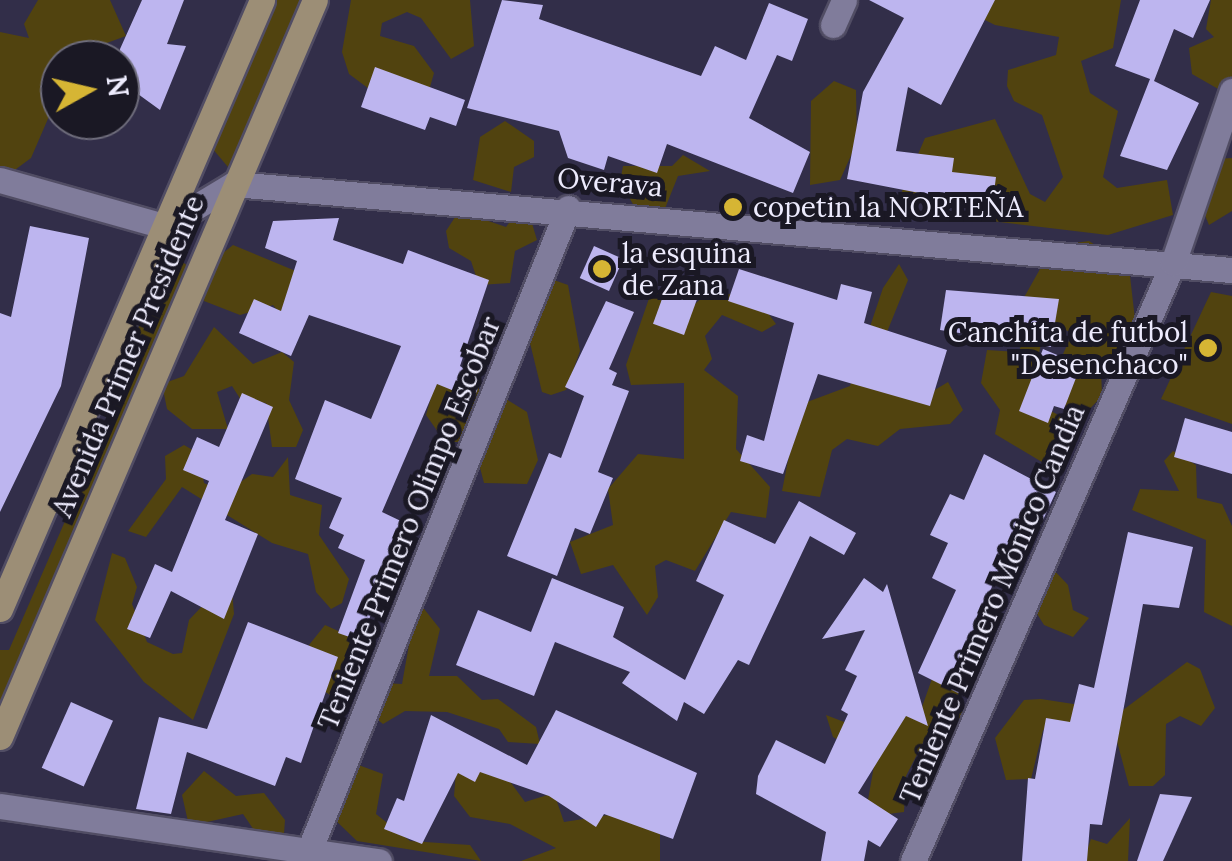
<!DOCTYPE html>
<html>
<head>
<meta charset="utf-8">
<style>
	body { margin:0 }
	#map { position:relative; width:1232px; height:861px; overflow:hidden; background:#322e49; font-family:Lora,serif }
	div>[style] { position:absolute }
	.green>* { inset:0; background:#51430f }
	.building>* { inset:0; background:#bdb5ef; transform-origin:0 0 }
	.roads { filter:drop-shadow(2px 0 #514d64) drop-shadow(-2px 0 #514d64) drop-shadow(0 2px #514d64) drop-shadow(0 -2px #514d64) }
	.street>* { height:25px; margin:-12.5px; padding:0 12.5px; transform-origin:12.5px; border-radius:12.5px; background:#807c9b }
	.secondary>* { height:25px; margin:-12.5px; padding:0 12.5px; transform-origin:12.5px; border-radius:12.5px; background:#9c8e76 }
	.dots>* { width:28px; height:28px; translate:-50% -50%; box-sizing:border-box; border:5px solid #1a1824; border-radius:50% }
	span { translate:-50% -50%; white-space:nowrap; text-align:center; line-height:1.15; -webkit-text-stroke:10px #1a1824; paint-order:stroke }
	.street-label { font-size:28px; color:#edebfd }
	.poi-label { font-size:28px; color:#edebfd }
	.left { translate:0 -50%; text-align:left }
	.right { translate:-100% -50%; text-align:right }
	.north { position:absolute; left:40px; top:40px; width:100px; height:100px; box-sizing:border-box; background:#1a1824; border:2px solid #6e6c7b; border-radius:50%; rotate:82deg; font-size:28px; font-weight:700; line-height:40px; text-align:center; color:#edebfd }
	.north::after { content:''; display:block; margin:auto; width:35px; height:45px; background:#d6b534; clip-path:polygon(50% 0,100% 100%,50% 72%,0 100%) }
</style>
</head>
<body>
<div id="map">
	<div class="green">
		<i style="clip-path:polygon(38px 0,110px 0,126px 36px,60px 60px,60px 91px,31px 158px,0 181px,0 32px,29px 38px,24px 24px)"></i>
		<i style="clip-path:polygon(249px 0,321px 0,228px 167px,206px 141px)"></i>
		<i style="clip-path:polygon(351px 0,470px 0,474px 46px,451px 59px,421px 18px,407px 12px,382px 23px,380px 36px,414px 46px,434px 73px,428px 94px,388px 103px,349px 74px,342px 52px)"></i>
		<i style="clip-path:polygon(977px 0,1121px 0,1113px 48px,1081px 61px,1090px 93px,1118px 111px,1103px 177px,1117px 188px,1167px 180px,1173px 215px,1108px 235px,967px 218px,965px 202px,900px 196px,925px 138px,995px 119px,1030px 194px,1045px 202px,1063px 177px,1042px 115px,1014px 101px,1007px 86px,1008px 70px,1056px 55px,1059px 37px,995px 25px,981px 18px)"></i>
		<i style="clip-path:polygon(1211px 0,1232px 0,1232px 78px,1220px 90px,1192px 74px,1189px 48px,1214px 37px,1206px 29px)"></i>
		<i style="clip-path:polygon(834px 81px,856px 90px,857px 142px,840px 180px,810px 185px,811px 101px)"></i>
		<i style="clip-path:polygon(505px 121px,534px 141px,534px 157px,514px 167px,511px 192px,473px 180px,480px 137px)"></i>
		<i style="clip-path:polygon(683px 155px,710px 171px,678px 176px,662px 216px,637px 211px,620px 182px,623px 166px,672px 166px)"></i>
		<i style="clip-path:polygon(1232px 158px,1232px 211px,1209px 225px,1202px 208px,1216px 159px)"></i>
		<i style="clip-path:polygon(459px 211px,506px 227px,514px 216px,531px 220px,537px 240px,515px 251px,510px 283px,479px 285px,471px 261px,449px 248px,446px 231px)"></i>
		<i style="clip-path:polygon(1089px 241px,1129px 267px,1137px 337px,1118px 364px,1101px 369px,1102px 396px,1079px 420px,1060px 403px,1059px 363px,1072px 334px,1022px 301px,1053px 246px)"></i>
		<i style="clip-path:polygon(233px 245px,298px 272px,289px 324px,273px 305px,240px 315px,204px 301px,208px 265px)"></i>
		<i style="clip-path:polygon(184px 263px,190px 268px,0 712px,0 650px,9px 650px,125px 383px,114px 373px,141px 310px,155px 303px,150px 287px,158px 272px)"></i>
		<i style="clip-path:polygon(899px 264px,908px 280px,885px 337px,928px 394px,948px 382px,963px 410px,950px 424px,900px 429px,878px 446px,847px 439px,832px 450px,820px 497px,782px 491px,799px 405px,850px 386px,883px 288px)"></i>
		<i style="clip-path:polygon(551px 279px,568px 285px,580px 351px,566px 390px,551px 395px,542px 392px,530px 343px)"></i>
		<i style="clip-path:polygon(654px 284px,672px 324px,711px 290px,759px 301px,776px 324px,762px 332px,722px 315px,705px 336px,712px 359px,704px 370px,738px 396px,736px 449px,770px 487px,766px 518px,731px 512px,695px 571px,666px 560px,655px 566px,658px 597px,647px 615px,613px 565px,581px 574px,570px 542px,613px 525px,608px 489px,638px 454px,684px 459px,684px 383px,631px 385px,626px 365px)"></i>
		<i style="clip-path:polygon(1211px 292px,1232px 296px,1232px 424px,1161px 399px)"></i>
		<i style="clip-path:polygon(214px 327px,253px 364px,282px 352px,294px 362px,289px 400px,303px 430px,296px 447px,272px 447px,266px 403px,241px 400px,232px 386px,217px 392px,228px 429px,192px 429px,167px 409px,162px 384px,184px 376px)"></i>
		<i style="clip-path:polygon(1026px 337px,1042px 340px,1028px 399px,1066px 419px,1070px 436px,1042px 462px,995px 434px,1000px 410px,981px 383px,987px 350px,1018px 352px)"></i>
		<i style="clip-path:polygon(435px 384px,478px 385px,483px 403px,506px 399px,527px 412px,538px 460px,527px 484px,484px 483px,478px 460px,462px 442px,445px 442px,426px 415px)"></i>
		<i style="clip-path:polygon(184px 445px,198px 453px,204px 483px,225px 493px,252px 474px,273px 477px,288px 457px,290px 495px,322px 505px,319px 535px,349px 579px,342px 603px,331px 609px,316px 592px,308px 554px,272px 543px,182px 487px,146px 537px,128px 531px,166px 479px,165px 456px)"></i>
		<i style="clip-path:polygon(1173px 451px,1196px 465px,1197px 498px,1222px 504px,1232px 526px,1232px 626px,1204px 612px,1206px 540px,1132px 510px,1140px 489px,1179px 491px,1164px 461px)"></i>
		<i style="clip-path:polygon(112px 553px,125px 558px,137px 587px,132px 604px,147px 642px,173px 654px,182px 653px,189px 620px,224px 583px,232px 590px,234px 614px,193px 720px,144px 682px,95px 620px)"></i>
		<i style="clip-path:polygon(1051px 567px,1068px 585px,1073px 610px,1089px 618px,1073px 637px,1044px 625px,1026px 596px)"></i>
		<i style="clip-path:polygon(417px 600px,440px 629px,429px 676px,457px 676px,482px 700px,498px 699px,536px 727px,540px 744px,508px 742px,499px 729px,447px 712px,405px 711px,383px 724px,369px 713px,382px 683px,402px 684px)"></i>
		<i style="clip-path:polygon(325px 625px,356px 639px,346px 664px,353px 688px,341px 702px,324px 691px,309px 645px)"></i>
		<i style="clip-path:polygon(1187px 662px,1200px 669px,1215px 708px,1201px 726px,1180px 716px,1166px 724px,1165px 775px,1153px 786px,1129px 786px,1111px 719px)"></i>
		<i style="clip-path:polygon(934px 673px,963px 687px,954px 701px,964px 715px,955px 728px,932px 725px,906px 776px,904px 812px,888px 814px,868px 800px,875px 760px,833px 737px,826px 715px,891px 740px,897px 719px,922px 707px)"></i>
		<i style="clip-path:polygon(1041px 699px,1080px 705px,1092px 718px,1043px 730px,1031px 779px,1006px 780px,995px 738px,1024px 700px)"></i>
		<i style="clip-path:polygon(353px 763px,383px 774px,376px 814px,410px 841px,470px 845px,481px 861px,357px 841px,332px 817px)"></i>
		<i style="clip-path:polygon(498px 765px,525px 802px,554px 793px,564px 822px,660px 807px,660px 861px,521px 861px,556px 848px,510px 824px,470px 817px,454px 796px,456px 772px)"></i>
		<i style="clip-path:polygon(204px 771px,236px 796px,264px 793px,285px 820px,284px 834px,256px 833px,243px 814px,189px 826px,182px 795px)"></i>
		<i style="clip-path:polygon(1130px 818px,1128px 861px,1083px 861px,1091px 839px,1107px 844px)"></i>
	</div>
	<div class="building">
		<i style="clip-path:polygon(142px 0,184px 0,167px 44px,186px 46px,160px 110px,120px 81px,120px 49px)"></i>
		<i style="clip-path:polygon(502px 0,543px 5px,539px 19px,701px 76px,715px 46px,746px 60px,769px 3px,808px 19px,792px 61px,777px 55px,749px 118px,810px 152px,793px 193px,667px 144px,657px 173px,608px 156px,604px 170px,568px 158px,559px 131px,467px 108px)"></i>
		<i style="clip-path:polygon(869px 0,995px 0,941px 105px,908px 87px,896px 151px,954px 158px,952px 172px,996px 177px,992px 207px,847px 179px,863px 92px,904px 18px)"></i>
		<i style="clip-path:polygon(1140px 0,1210px 0,1193px 38px,1174px 29px,1154px 81px,1199px 103px,1167px 170px,1120px 156px,1150px 79px,1115px 66px)"></i>
		<i style="clip-path:polygon(375px 67px,465px 100px,456px 126px,430px 117px,425px 130px,361px 107px)"></i>
		<i style="clip-path:polygon(339px 218px,333px 240px,403px 264px,408px 250px,489px 280px,460px 366px,481px 380px,474px 399px,437px 384px,382px 512px,405px 523px,361px 641px,338px 633px,365px 560px,338px 548px,344px 535px,329px 528px,342px 498px,295px 479px,325px 400px,371px 419px,401px 346px,309px 315px,291px 356px,239px 333px,254px 299px,281px 311px,297px 261px,265px 248px,273px 221px)"></i>
		<i style="clip-path:polygon(30px 226px,89px 238px,61px 386px,0 512px,0 313px,11px 317px)"></i>
		<i style="left:594px;top:246px;width:32px;height:35px;rotate:24deg"></i>
		<i style="clip-path:polygon(739px 269px,837px 300px,841px 284px,872px 292px,864px 323px,947px 350px,930px 406px,818px 374px,783px 474px,740px 461px,747px 435px,764px 441px,794px 323px,728px 301px)"></i>
		<i style="left:666px;top:288px;width:33px;height:38px;rotate:20deg"></i>
		<i style="clip-path:polygon(946px 290px,1059px 299px,1051px 347px,940px 330px)"></i>
		<i style="clip-path:polygon(606px 301px,634px 312px,609px 369px,617px 373px,612px 385px,629px 391px,598px 472px,613px 478px,590px 534px,575px 528px,557px 576px,507px 556px,549px 453px,561px 458px,584px 396px,565px 387px)"></i>
		<i style="clip-path:polygon(1043px 349px,1081px 365px,1064px 409px,1054px 406px,1048px 423px,1019px 411px)"></i>
		<i style="clip-path:polygon(242px 393px,273px 407px,225px 520px,258px 534px,224px 619px,171px 591px,150px 638px,127px 629px,155px 564px,172px 572px,209px 481px,183px 470px,197px 437px,219px 447px)"></i>
		<i style="clip-path:polygon(1185px 418px,1232px 432px,1232px 474px,1174px 457px)"></i>
		<i style="clip-path:polygon(984px 454px,1056px 492px,1036px 535px,1022px 528px,996px 577px,971px 637px,989px 645px,966px 697px,918px 673px,956px 590px,932px 578px,948px 543px,930px 535px,950px 494px,964px 500px)"></i>
		<i style="clip-path:polygon(799px 501px,856px 533px,844px 555px,810px 536px,749px 665px,738px 660px,704px 714px,684px 702px,677px 721px,622px 683px,630px 672px,555px 642px,534px 696px,456px 665px,478px 610px,531px 632px,552px 578px,624px 607px,613px 637px,685px 680px,724px 595px,696px 581px,724px 520px,775px 544px)"></i>
		<i style="clip-path:polygon(1128px 532px,1193px 547px,1179px 608px,1143px 604px,1102px 825px,1090px 824px,1087px 861px,1022px 861px,1028px 778px,1035px 779px,1046px 718px,1070px 722px,1079px 684px,1094px 688px)"></i>
		<i style="clip-path:polygon(864px 578px,883px 592px,887px 584px,928px 726px,906px 716px,858px 793px,898px 819px,880px 847px,868px 840px,864px 861px,821px 861px,826px 832px,756px 794px,758px 776px,776px 740px,825px 764px,848px 714px,841px 710px,857px 676px,845px 670px,865px 630px,822px 639px)"></i>
		<i style="clip-path:polygon(248px 622px,338px 657px,301px 763px,286px 757px,275px 786px,187px 752px,171px 814px,136px 809px,159px 717px,207px 729px)"></i>
		<i style="left:71px;top:702px;width:46px;height:72px;rotate:24deg"></i>
		<i style="clip-path:polygon(556px 710px,697px 773px,673px 839px,604px 814px,596px 827px,549px 796px,480px 772px,475px 782px,458px 773px,422px 844px,384px 829px,397px 798px,404px 801px,431px 715px,527px 765px)"></i>
		<i style="clip-path:polygon(1160px 794px,1192px 797px,1163px 861px,1137px 861px)"></i>
	</div>
	<div class="roads">
		<div class="street">
			<i style="left:833px;top:25px;width:27px;rotate:-66deg"></i>
			<i style="left:0;top:180px;width:170px;rotate:15.7deg"></i>
			<i style="left:164px;top:226px;width:82px;rotate:-31deg"></i>
			<i style="left:234px;top:184px;width:1002px;rotate:4.93deg"></i>
			<i style="left:0;top:806px;width:383px;rotate:8.3deg"></i>
			<i style="left:305px;top:861px;width:704px;rotate:-68.06deg"></i>
			<i style="left:913px;top:861px;width:652px;rotate:-66.5deg"></i>
			<i style="left:1173px;top:263px;width:182px;rotate:-71.1deg"></i>
		</div>
		<div class="secondary">
			<i style="left:0;top:609px;width:663px;rotate:-66.72deg"></i>
			<i style="left:0;top:737px;width:801px;rotate:-66.86deg"></i>
		</div>
	</div>
	<div class="dots">
		<i style="left:733px;top:207px;background:#d6b534"></i>
		<i style="left:602px;top:269px;background:#d6b534"></i>
		<i style="left:1208px;top:348px;background:#d6b534"></i>
	</div>
	<div class="street-label">
		<span style="left:610px;top:182px;rotate:5deg">Overava</span>
		<span style="left:128px;top:356px;rotate:-67deg">Avenida Primer Presidente</span>
		<span style="left:409px;top:523px;rotate:-68deg">Teniente Primero Olimpo Escobar</span>
		<span style="left:992px;top:604px;rotate:-67deg">Teniente Primero Mónico Candia</span>
	</div>
	<div class="poi-label">
		<span class="left" style="left:753px;top:207px">copetin la NORTEÑA</span>
		<span class="left" style="left:622px;top:269px">la esquina<br>de Zana</span>
		<span class="right" style="left:1188px;top:348px">Canchita de futbol<br>"Desenchaco"</span>
	</div>
	<div class="north">N</div>
</div>
</body>
</html>
